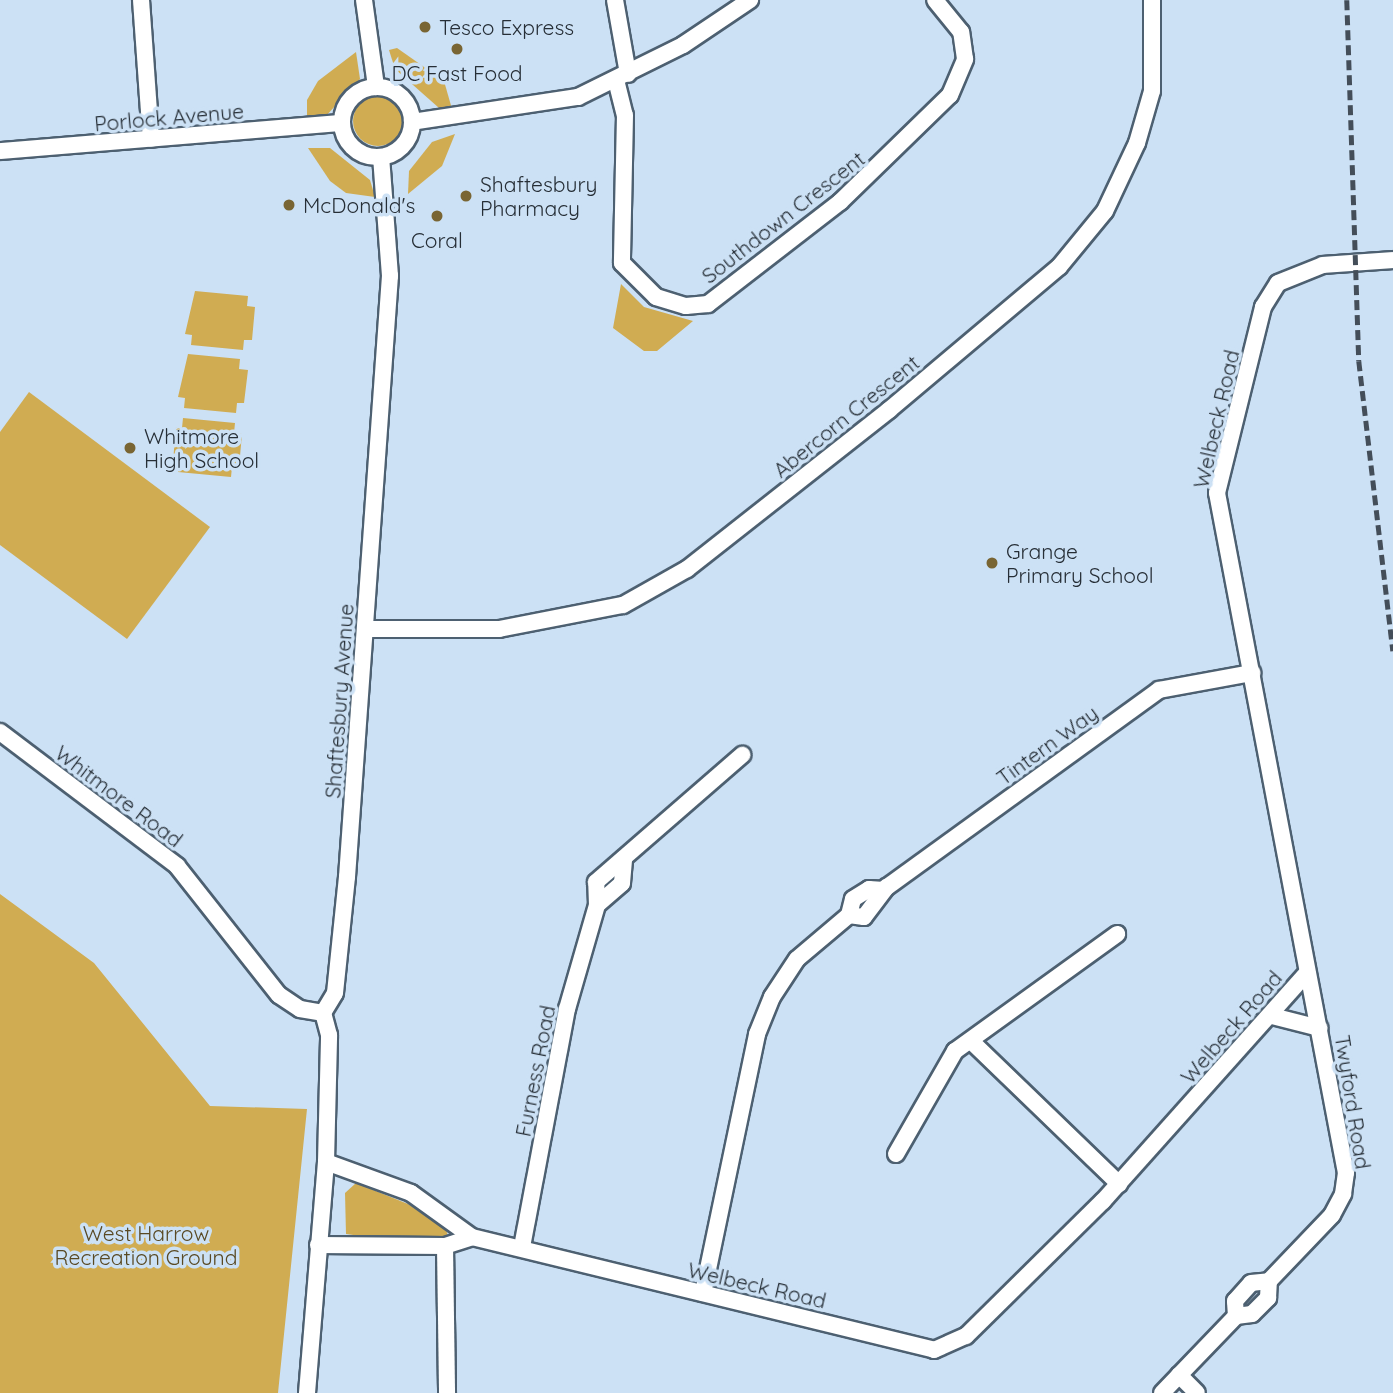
<!DOCTYPE html>
<html>
<head>
<meta charset="utf-8">
<style>
	body { margin:0 }
	#map { position:relative; width:1393px; height:1393px; overflow:hidden; background:#cce1f5; font-family:Quicksand,sans-serif }
	div>[style] { position:absolute }
	.green>* { inset:0; background:#d0ac52 }
	.round { border-radius:50% }
	.roads { filter:drop-shadow(2px 0 #4d6071) drop-shadow(-2px 0 #4d6071) drop-shadow(0 2px #4d6071) drop-shadow(0 -2px #4d6071) }
	.minor>* { height:16px; margin:-8px; padding:0 8px; transform-origin:8px; border-radius:8px; background:#fff }
	.minor>.ring { margin:-8px; padding:0; box-sizing:content-box; background:none; border:16px solid #fff; border-radius:50% }
	.rail>* { height:4.5px; margin-top:-2.25px; transform-origin:0; background:repeating-linear-gradient(90deg,#444e59 0 10px,transparent 0 15px) }
	.dots>* { width:19px; height:19px; translate:-50% -50%; box-sizing:border-box; border:4px solid #cce1f5; border-radius:50% }
	span { translate:-50% -50%; white-space:nowrap; text-align:center; line-height:1.15; -webkit-text-stroke:7px #cce1f5; paint-order:stroke }
	.poi-label { font-size:21px; color:#262e36 }
	.left { translate:0 -50%; text-align:left }
	.street-label { font-size:21px; color:#262e36 }
	.park-label { font-size:21px; color:#594923 }
</style>
</head>
<body>
<div id="map">
	<div class="green">
		<i style="clip-path:polygon(397px 48px,444px 81px,452px 109px,439px 108px,395px 69px,389px 50px)"></i>
		<i style="clip-path:polygon(356px 52px,360px 79px,325px 117px,307px 118px,307px 100px,318px 81px)"></i>
		<i class="round" style="left:353px;top:96px;width:50px;height:50px"></i>
		<i style="clip-path:polygon(455px 134px,442px 166px,408px 194px,409px 171px,432px 142px)"></i>
		<i style="clip-path:polygon(308px 148px,330px 148px,370px 180px,375px 197px,346px 193px,330px 181px)"></i>
		<i style="clip-path:polygon(621px 284px,644px 307px,693px 321px,657px 351px,644px 351px,613px 328px)"></i>
		<i style="clip-path:polygon(195px 291px,248px 296px,247px 306px,255px 307px,252px 340px,244px 340px,243px 350px,191px 345px,192px 335px,185px 334px)"></i>
		<i style="clip-path:polygon(188px 354px,240px 359px,239px 369px,248px 370px,244px 403px,237px 403px,236px 413px,184px 408px,185px 398px,178px 397px)"></i>
		<i style="clip-path:polygon(29px 392px,210px 527px,127px 639px,0 545px,0 432px)"></i>
		<i style="clip-path:polygon(183px 418px,235px 423px,234px 433px,242px 434px,239px 467px,232px 467px,231px 477px,178px 472px,179px 462px,173px 461px,176px 427px,182px 428px)"></i>
		<i style="clip-path:polygon(0 894px,94px 963px,210px 1106px,307px 1109px,278px 1393px,0 1393px)"></i>
		<i style="clip-path:polygon(356px 1183px,408px 1204px,445px 1226px,448px 1236px,397px 1241px,346px 1234px,345px 1193px)"></i>
	</div>
	<div class="roads">
		<div class="minor">
			<i style="left:141px;top:0;width:139px;rotate:85.9deg"></i>
			<i style="left:364px;top:0;width:88px;rotate:82.1deg"></i>
			<i style="left:615px;top:0;width:75px;rotate:80deg"></i>
			<i style="left:616px;top:80px;width:36px;rotate:76deg"></i>
			<i style="left:625px;top:115px;width:148px;rotate:91.2deg"></i>
			<i style="left:622px;top:263px;width:48px;rotate:45deg"></i>
			<i style="left:656px;top:297px;width:31px;rotate:17deg"></i>
			<i style="left:686px;top:306px;width:22px;rotate:-5deg"></i>
			<i style="left:708px;top:304px;width:167px;rotate:-37.7deg"></i>
			<i style="left:840px;top:202px;width:153px;rotate:-44.2deg"></i>
			<i style="left:950px;top:95px;width:39px;rotate:-67deg"></i>
			<i style="left:965px;top:59px;width:27px;rotate:-98deg"></i>
			<i style="left:961px;top:32px;width:41px;rotate:-129.1deg"></i>
			<i class="ring" style="left:342px;top:87px;width:54px;height:54px"></i>
			<i style="left:412px;top:122px;width:168px;rotate:-8.6deg"></i>
			<i style="left:578px;top:97px;width:117px;rotate:-26.3deg"></i>
			<i style="left:683px;top:45px;width:81px;rotate:-33.9deg"></i>
			<i style="left:0;top:151px;width:342px;rotate:-4.7deg"></i>
			<i style="left:365px;top:629px;width:134px"></i>
			<i style="left:499px;top:629px;width:126px;rotate:-11deg"></i>
			<i style="left:623px;top:605px;width:73px;rotate:-29.4deg"></i>
			<i style="left:687px;top:569px;width:257px;rotate:-38.2deg"></i>
			<i style="left:889px;top:410px;width:222px;rotate:-40.1deg"></i>
			<i style="left:1059px;top:267px;width:72px;rotate:-50.6deg"></i>
			<i style="left:1105px;top:211px;width:75px;rotate:-64.8deg"></i>
			<i style="left:1137px;top:143px;width:54px;rotate:-73.9deg"></i>
			<i style="left:1152px;top:91px;width:91px;rotate:-90deg"></i>
			<i style="left:0;top:732px;width:222px;rotate:37.1deg"></i>
			<i style="left:177px;top:866px;width:164px;rotate:51.7deg"></i>
			<i style="left:279px;top:995px;width:25px;rotate:34deg"></i>
			<i style="left:300px;top:1009px;width:23px;rotate:10deg"></i>
			<i style="left:597px;top:905px;width:33px;rotate:-41deg"></i>
			<i style="left:622px;top:883px;width:25px;rotate:-85deg"></i>
			<i style="left:849px;top:915px;width:15px;rotate:8deg"></i>
			<i style="left:864px;top:917px;width:38px;rotate:-53deg"></i>
			<i style="left:887px;top:887px;width:336px;rotate:-35.9deg"></i>
			<i style="left:1159px;top:690px;width:95px;rotate:-10.4deg"></i>
			<i style="left:1272px;top:1016px;width:49px;rotate:14.3deg"></i>
			<i style="left:971px;top:1041px;width:206px;rotate:44deg"></i>
			<i style="left:896px;top:1154px;width:119px;rotate:-60.2deg"></i>
			<i style="left:955px;top:1051px;width:200px;rotate:-35.8deg"></i>
			<i style="left:326px;top:1162px;width:90px;rotate:20deg"></i>
			<i style="left:411px;top:1193px;width:75px;rotate:35.8deg"></i>
			<i style="left:472px;top:1237px;width:476px;rotate:13.7deg"></i>
			<i style="left:934px;top:1350px;width:35px;rotate:-24deg"></i>
			<i style="left:966px;top:1336px;width:192px;rotate:-44.6deg"></i>
			<i style="left:1103px;top:1201px;width:305px;rotate:-48.2deg"></i>
			<i style="left:318px;top:1245px;width:127px;rotate:0.5deg"></i>
			<i style="left:445px;top:1246px;width:28px;rotate:-18deg"></i>
			<i style="left:445px;top:1246px;width:147px;rotate:89.2deg"></i>
			<i style="left:522px;top:1247px;width:242px;rotate:-79.3deg"></i>
			<i style="left:567px;top:1009px;width:108px;rotate:-73.9deg"></i>
			<i style="left:597px;top:905px;width:23px;rotate:-92deg"></i>
			<i style="left:596px;top:882px;width:194px;rotate:-41deg"></i>
			<i style="left:703px;top:1293px;width:265px;rotate:-78.2deg"></i>
			<i style="left:757px;top:1034px;width:40px;rotate:-68deg"></i>
			<i style="left:772px;top:997px;width:45px;rotate:-56.7deg"></i>
			<i style="left:797px;top:959px;width:68px;rotate:-40.2deg"></i>
			<i style="left:849px;top:915px;width:16px;rotate:-76deg"></i>
			<i style="left:853px;top:899px;width:19px;rotate:-32deg"></i>
			<i style="left:869px;top:889px;width:15px;rotate:4deg"></i>
			<i style="left:1236px;top:1316px;width:15px;rotate:-94deg"></i>
			<i style="left:1235px;top:1301px;width:24px;rotate:-48deg"></i>
			<i style="left:1251px;top:1283px;width:18px;rotate:-6deg"></i>
			<i style="left:1179px;top:1375px;width:25px;rotate:45deg"></i>
			<i style="left:307px;top:1393px;width:232px;rotate:-85.3deg"></i>
			<i style="left:326px;top:1162px;width:127px;rotate:-88.6deg"></i>
			<i style="left:329px;top:1035px;width:23px;rotate:-105deg"></i>
			<i style="left:323px;top:1013px;width:23px;rotate:-59deg"></i>
			<i style="left:335px;top:993px;width:117px;rotate:-84.1deg"></i>
			<i style="left:347px;top:877px;width:603px;rotate:-85.91deg"></i>
			<i style="left:390px;top:276px;width:119px;rotate:-94.3deg"></i>
			<i style="left:1162px;top:1393px;width:107px;rotate:-46.1deg"></i>
			<i style="left:1236px;top:1316px;width:16px;rotate:-7deg"></i>
			<i style="left:1252px;top:1314px;width:23px;rotate:-45deg"></i>
			<i style="left:1268px;top:1298px;width:17px;rotate:-87deg"></i>
			<i style="left:1269px;top:1281px;width:91px;rotate:-46.3deg"></i>
			<i style="left:1332px;top:1215px;width:24px;rotate:-62deg"></i>
			<i style="left:1343px;top:1194px;width:21px;rotate:-82deg"></i>
			<i style="left:1346px;top:1173px;width:692px;rotate:-100.74deg"></i>
			<i style="left:1217px;top:493px;width:192px;rotate:-76.1deg"></i>
			<i style="left:1263px;top:307px;width:28px;rotate:-58deg"></i>
			<i style="left:1278px;top:283px;width:48px;rotate:-21.8deg"></i>
			<i style="left:1323px;top:265px;width:70px;rotate:-4.1deg"></i>
		</div>
	</div>
	<div class="rail">
		<i style="left:1347px;top:0;width:361px;rotate:88.1deg"></i>
		<i style="left:1359px;top:361px;width:292px;rotate:83.3deg"></i>
	</div>
	<div class="dots">
		<i style="left:425px;top:27px;background:#796533"></i>
		<i style="left:457px;top:49px;background:#796533"></i>
		<i style="left:466px;top:196px;background:#796533"></i>
		<i style="left:289px;top:205px;background:#796533"></i>
		<i style="left:437px;top:216px;background:#796533"></i>
		<i style="left:130px;top:448px;background:#796533"></i>
		<i style="left:992px;top:563px;background:#796533"></i>
	</div>
	<div class="poi-label">
		<span class="left" style="left:439px;top:27px">Tesco Express</span>
		<span style="left:457px;top:73px">DC Fast Food</span>
		<span class="left" style="left:480px;top:196px">Shaftesbury<br>Pharmacy</span>
		<span class="left" style="left:303px;top:205px">McDonald's</span>
		<span style="left:437px;top:240px">Coral</span>
		<span class="left" style="left:144px;top:448px">Whitmore<br>High School</span>
		<span class="left" style="left:1006px;top:563px">Grange<br>Primary School</span>
	</div>
	<div class="street-label">
		<span style="left:169px;top:117px;rotate:-5deg">Porlock Avenue</span>
		<span style="left:783px;top:217px;rotate:-38deg">Southdown Crescent</span>
		<span style="left:846px;top:416px;rotate:-39deg">Abercorn Crescent</span>
		<span style="left:1216px;top:419px;rotate:-77deg">Welbeck Road</span>
		<span style="left:339px;top:701px;rotate:-86deg">Shaftesbury Avenue</span>
		<span style="left:1047px;top:745px;rotate:-36deg">Tintern Way</span>
		<span style="left:119px;top:796px;rotate:37deg">Whitmore Road</span>
		<span style="left:1231px;top:1027px;rotate:-49deg">Welbeck Road</span>
		<span style="left:535px;top:1071px;rotate:-79deg">Furness Road</span>
		<span style="left:1353px;top:1102px;rotate:81deg">Twyford Road</span>
		<span style="left:757px;top:1285px;rotate:13deg">Welbeck Road</span>
	</div>
	<div class="park-label">
		<span style="left:146px;top:1245px">West Harrow<br>Recreation Ground</span>
	</div>
</div>
</body>
</html>
